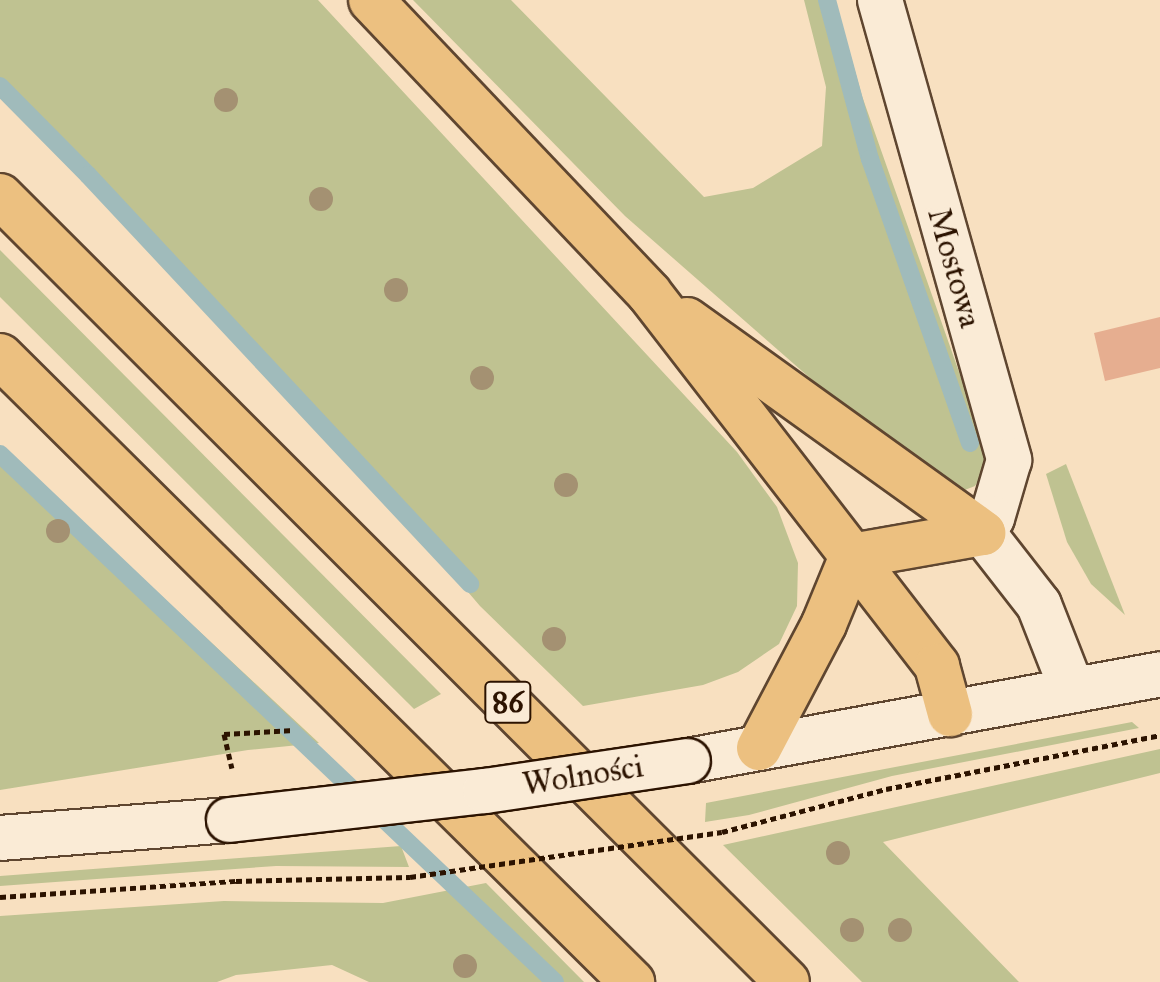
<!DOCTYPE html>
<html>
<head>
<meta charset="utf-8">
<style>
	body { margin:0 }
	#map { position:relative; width:1160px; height:982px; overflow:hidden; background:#f8e0c0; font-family:"IM FELL Great Primer",serif }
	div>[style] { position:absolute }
	.green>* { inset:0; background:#bfc291 }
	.stream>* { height:18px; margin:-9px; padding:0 9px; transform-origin:9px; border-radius:9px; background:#a0bbbb }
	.building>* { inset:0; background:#e6ae90 }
	.path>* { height:5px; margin-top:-2.5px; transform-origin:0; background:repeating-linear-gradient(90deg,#2c1300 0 6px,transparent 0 10px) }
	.roads { filter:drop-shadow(2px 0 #5f4630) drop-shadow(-2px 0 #5f4630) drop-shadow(0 2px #5f4630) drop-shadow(0 -2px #5f4630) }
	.street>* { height:44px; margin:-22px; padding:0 22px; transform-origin:22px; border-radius:22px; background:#faebd6 }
	.secondary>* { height:44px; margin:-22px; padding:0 22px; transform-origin:22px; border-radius:22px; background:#faebd6 }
	.primary>* { height:44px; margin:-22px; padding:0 22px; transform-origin:22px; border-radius:22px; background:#ecc080 }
	.path-bridge>* { height:5px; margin-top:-2.5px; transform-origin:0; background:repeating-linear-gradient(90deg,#2c1300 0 6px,transparent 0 10px) }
	.bridges { filter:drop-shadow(2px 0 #2c1300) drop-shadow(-2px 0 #2c1300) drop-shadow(0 2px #2c1300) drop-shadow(0 -2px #2c1300) }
	.secondary-bridge>* { height:44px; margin:-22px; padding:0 22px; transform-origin:22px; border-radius:22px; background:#faebd6 }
	.trees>* { width:24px; height:24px; margin:-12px; border-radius:50%; background:#a49172 }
	span { translate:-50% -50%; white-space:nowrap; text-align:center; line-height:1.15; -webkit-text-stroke:7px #faebd6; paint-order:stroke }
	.shield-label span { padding:2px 6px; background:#faebd6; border:2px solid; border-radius:6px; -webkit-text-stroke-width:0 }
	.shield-label { font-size:30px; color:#2c1300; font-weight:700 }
	.street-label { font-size:32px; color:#2c1300 }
</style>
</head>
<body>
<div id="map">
	<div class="green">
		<i style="clip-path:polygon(0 0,318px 0,737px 452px,777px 507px,798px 563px,797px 606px,779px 644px,738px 672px,703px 685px,583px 706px,480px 606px,302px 398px,75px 153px,0 78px)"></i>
		<i style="clip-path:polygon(413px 0,511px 0,704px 197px,753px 188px,822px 146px,826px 87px,804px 0,835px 0,862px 96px,978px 426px,986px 469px,975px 486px,952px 495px,818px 385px,625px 216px)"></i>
		<i style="clip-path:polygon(0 250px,441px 694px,414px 709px,0 297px)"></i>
		<i style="clip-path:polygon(0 445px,319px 743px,248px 750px,0 790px)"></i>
		<i style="clip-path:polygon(1066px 464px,1125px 615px,1091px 584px,1067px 542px,1046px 474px)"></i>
		<i style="clip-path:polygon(1132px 722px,1139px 728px,892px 776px,749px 815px,705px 822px,706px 803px)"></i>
		<i style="clip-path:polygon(1160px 749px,1160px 773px,883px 842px,1019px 982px,862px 982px,723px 845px)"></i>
		<i style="clip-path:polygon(401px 846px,409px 867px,276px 866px,0 886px,0 876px)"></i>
		<i style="clip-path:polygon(486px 883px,584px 982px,369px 982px,332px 965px,236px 975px,217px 982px,0 982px,0 916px,224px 901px,383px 903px)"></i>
	</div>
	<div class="stream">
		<i style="left:827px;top:0;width:165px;rotate:74.9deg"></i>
		<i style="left:870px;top:159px;width:301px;rotate:70.6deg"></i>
		<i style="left:0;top:86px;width:125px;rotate:45.3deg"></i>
		<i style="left:88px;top:175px;width:560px;rotate:46.95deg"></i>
		<i style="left:0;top:454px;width:766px;rotate:43.57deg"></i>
	</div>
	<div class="building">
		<i style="clip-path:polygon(1160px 317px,1160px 368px,1105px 381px,1094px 333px)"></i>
	</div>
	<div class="path">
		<i style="left:224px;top:734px;width:70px;rotate:-3.3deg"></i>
		<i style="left:722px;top:832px;width:170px;rotate:-14.7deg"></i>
		<i style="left:886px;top:789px;width:279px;rotate:-11.1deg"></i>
		<i style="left:0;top:897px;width:237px;rotate:-3.9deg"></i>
		<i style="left:236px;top:881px;width:174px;rotate:-1.3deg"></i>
	</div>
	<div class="roads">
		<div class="street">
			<i style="left:880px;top:0;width:478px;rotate:74.3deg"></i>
			<i style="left:1009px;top:460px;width:60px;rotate:106.3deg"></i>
			<i style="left:992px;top:518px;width:17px;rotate:121deg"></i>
		</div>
		<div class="secondary">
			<i style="left:983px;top:533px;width:91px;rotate:52.1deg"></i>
			<i style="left:1039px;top:605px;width:90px;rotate:68.6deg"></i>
			<i style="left:688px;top:761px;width:480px;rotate:-10.4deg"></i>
			<i style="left:0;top:838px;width:230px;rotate:-4.5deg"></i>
		</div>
		<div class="primary">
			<i style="left:371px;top:0;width:404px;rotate:46.5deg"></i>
			<i style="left:649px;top:293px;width:471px;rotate:52.3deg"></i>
			<i style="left:937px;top:666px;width:50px;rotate:74.8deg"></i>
			<i style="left:0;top:196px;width:1112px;rotate:44.96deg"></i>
			<i style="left:687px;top:320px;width:365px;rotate:35.7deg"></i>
			<i style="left:0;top:356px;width:890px;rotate:44.73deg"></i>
			<i style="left:759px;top:748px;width:140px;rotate:-62.3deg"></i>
			<i style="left:824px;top:624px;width:74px;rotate:-67.6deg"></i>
			<i style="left:852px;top:556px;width:133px;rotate:-10deg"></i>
		</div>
	</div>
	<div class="path-bridge">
		<i style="left:224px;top:734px;width:35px;rotate:77deg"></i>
		<i style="left:410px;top:877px;width:315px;rotate:-8.2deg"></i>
	</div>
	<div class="bridges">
		<div class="secondary-bridge">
			<i style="left:229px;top:820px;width:258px;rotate:-6.5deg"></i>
			<i style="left:485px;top:791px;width:205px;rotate:-8.4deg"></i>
		</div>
	</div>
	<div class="trees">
		<i style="left:226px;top:100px"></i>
		<i style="left:321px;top:199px"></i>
		<i style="left:396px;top:290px"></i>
		<i style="left:482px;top:378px"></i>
		<i style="left:566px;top:485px"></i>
		<i style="left:58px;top:531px"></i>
		<i style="left:554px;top:639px"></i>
		<i style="left:838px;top:853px"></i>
		<i style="left:852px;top:930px"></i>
		<i style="left:900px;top:930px"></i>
		<i style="left:465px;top:966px"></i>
	</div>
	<div class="shield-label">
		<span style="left:508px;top:702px">86</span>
	</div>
	<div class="street-label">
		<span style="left:954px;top:268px;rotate:74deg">Mostowa</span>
		<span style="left:583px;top:776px;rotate:-9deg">Wolności</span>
	</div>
</div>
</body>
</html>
